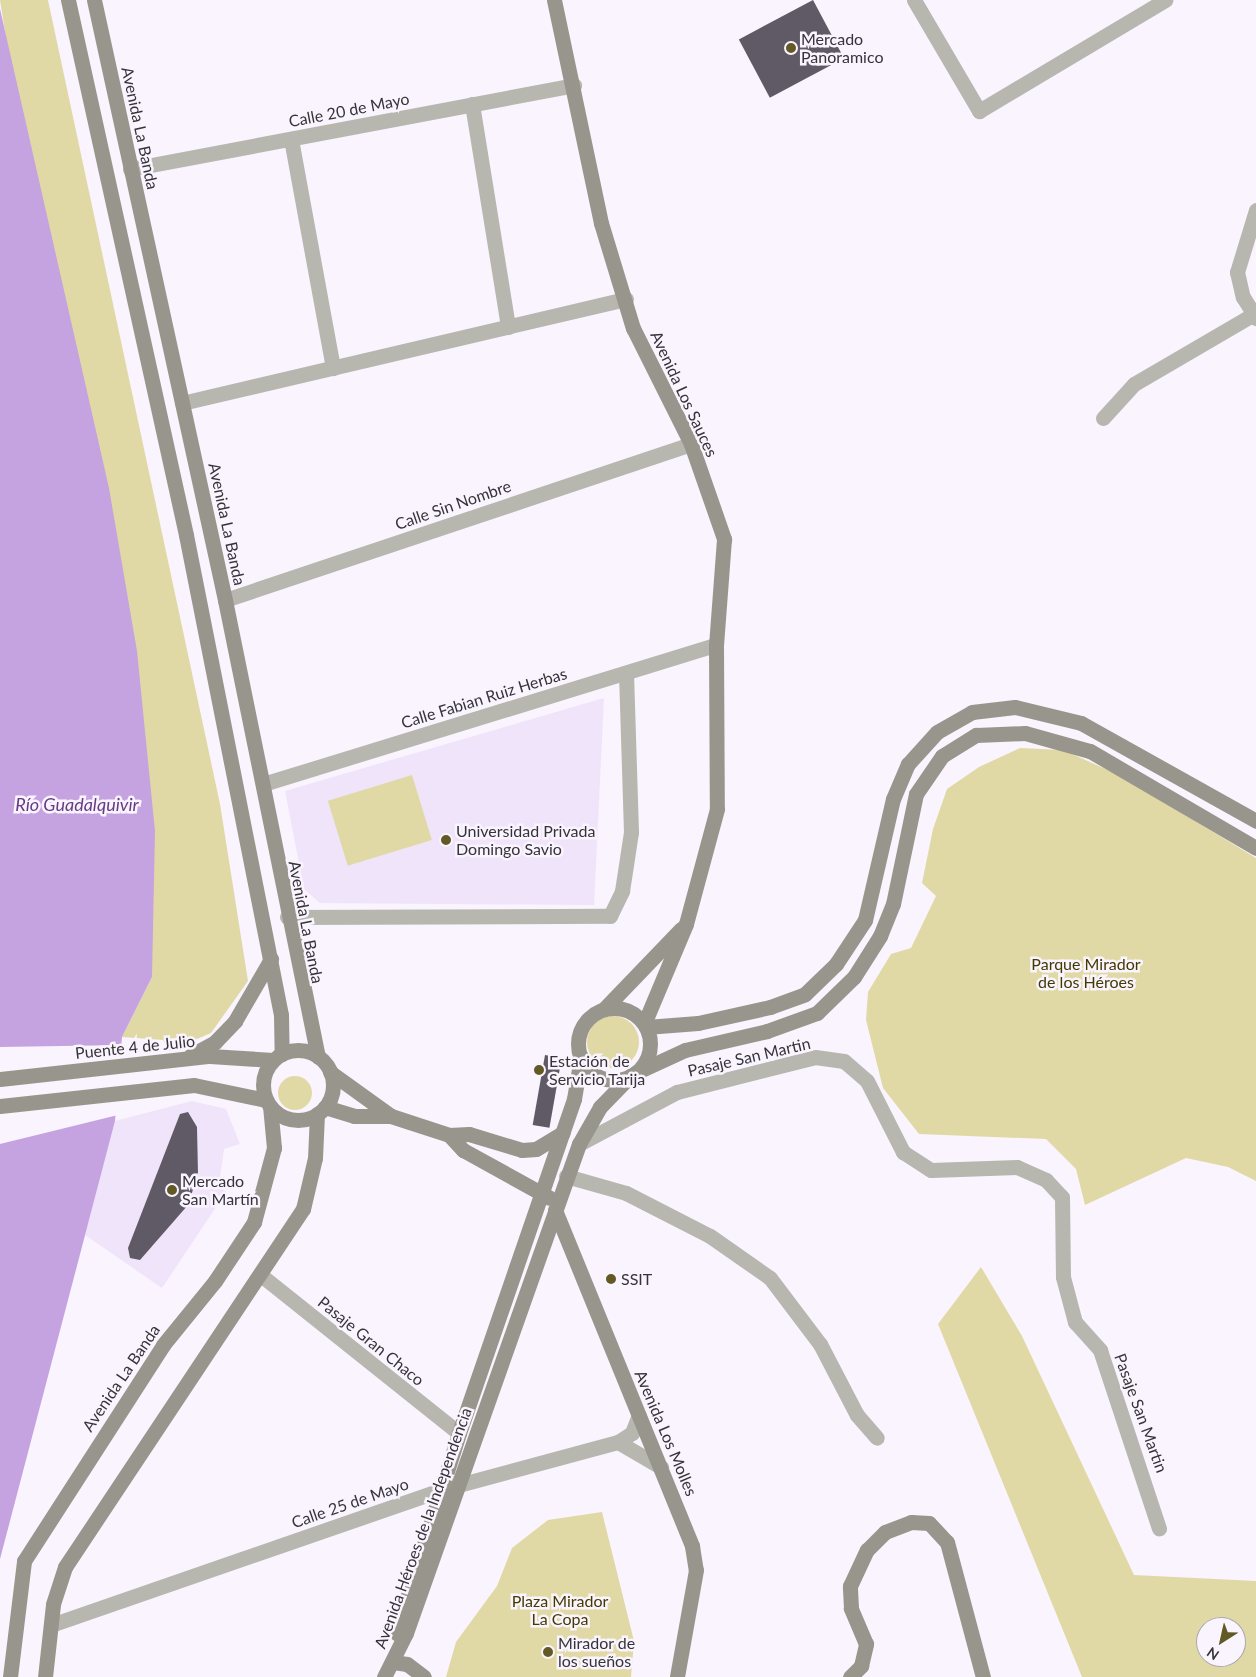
<!DOCTYPE html>
<html>
<head>
<meta charset="utf-8">
<style>
	body { margin:0 }
	#map { position:relative; width:1256px; height:1677px; overflow:hidden; background:#f9f4fd; font-family:Lato,sans-serif }
	div>[style] { position:absolute }
	.built>* { inset:0; background:#f0e4fb }
	.green>* { inset:0; background:#e1d9a5; transform-origin:0 0 }
	.round { border-radius:50% }
	.water>* { inset:0; background:#c5a3e0 }
	.pier>* { inset:0; background:#f9f4fd }
	.building>* { inset:0; background:#605966; transform-origin:0 0 }
	.street>* { height:15px; margin:-7.5px; padding:0 7.5px; transform-origin:7.5px; border-radius:7.5px; background:#b7b6af }
	.secondary>* { height:15px; margin:-7.5px; padding:0 7.5px; transform-origin:7.5px; border-radius:7.5px; background:#98968c }
	.secondary>.ring { margin:-7.5px; padding:0; box-sizing:content-box; background:none; border:15px solid #98968c; border-radius:50% }
	.dots>* { width:14px; height:14px; translate:-50% -50%; box-sizing:border-box; border:2px solid #f9f4fd; border-radius:50% }
	span { translate:-50% -50%; white-space:nowrap; text-align:center; line-height:1.15; -webkit-text-stroke:5px #f9f4fd; paint-order:stroke }
	.poi-label { font-size:16px; color:#363339 }
	.left { translate:0 -50%; text-align:left }
	.street-label { font-size:16px; color:#363339 }
	.park-label { font-size:16px; color:#433a00 }
	.water-label { font-size:18px; color:#673c85; font-style:italic }
	.north { position:absolute; left:1196px; top:1617px; width:50px; height:50px; box-sizing:border-box; background:#f9f4fd; border:1px solid #aba7af; border-radius:50%; rotate:215deg; font-size:14px; font-weight:700; line-height:20px; text-align:center; color:#363339 }
	.north::after { content:''; display:block; margin:auto; width:18px; height:22px; background:#625925; clip-path:polygon(50% 0,100% 100%,50% 72%,0 100%) }
</style>
</head>
<body>
<div id="map">
	<div class="built">
		<i style="clip-path:polygon(604px 698px,594px 905px,320px 903px,304px 889px,285px 791px)"></i>
		<i style="clip-path:polygon(192px 1101px,226px 1109px,240px 1144px,224px 1149px,219px 1185px,226px 1192px,162px 1288px,85px 1235px,115px 1121px)"></i>
	</div>
	<div class="green">
		<i style="clip-path:polygon(0 0,48px 0,220px 804px,248px 981px,211px 1033px,169px 1051px,163px 1040px,122px 1037px,152px 977px)"></i>
		<i style="clip-path:polygon(1020px 748px,1063px 750px,1119px 775px,1256px 858px,1256px 1181px,1228px 1167px,1186px 1158px,1085px 1205px,1076px 1169px,1046px 1139px,919px 1134px,883px 1088px,866px 1020px,868px 992px,891px 954px,911px 948px,936px 896px,922px 883px,933px 829px,947px 789px,979px 767px)"></i>
		<i style="left:412px;top:775px;width:68px;height:88px;rotate:73deg"></i>
		<i class="round" style="left:587px;top:1016px;width:52px;height:52px"></i>
		<i class="round" style="left:278px;top:1076px;width:34px;height:34px"></i>
		<i style="clip-path:polygon(evenodd,981px 1267px,1022px 1336px,1134px 1575px,1256px 1581px,1256px 1677px,1082px 1677px,938px 1324px,981px 1267px,1206px 1627px,1236px 1627px,1236px 1657px,1206px 1657px,1206px 1627px)"></i>
		<i style="clip-path:polygon(602px 1512px,634px 1641px,631px 1677px,446px 1677px,456px 1642px,497px 1586px,512px 1548px,548px 1520px)"></i>
	</div>
	<div class="water">
		<i style="clip-path:polygon(0 9px,109px 488px,137px 651px,155px 831px,152px 977px,122px 1037px,115px 1121px,0 1559px)"></i>
	</div>
	<div class="pier">
		<i style="clip-path:polygon(124px 1045px,118px 1115px,0 1144px,0 1047px)"></i>
	</div>
	<div class="building">
		<i style="left:813px;top:0;width:66px;height:84px;rotate:62deg"></i>
		<i style="left:545px;top:1055px;width:17px;height:71px;rotate:10deg"></i>
		<i style="clip-path:polygon(188px 1112px,197px 1127px,198px 1174px,188px 1205px,140px 1260px,130px 1258px,128px 1248px,180px 1114px)"></i>
	</div>
	<div class="street">
		<i style="left:914px;top:0;width:129px;rotate:59.6deg"></i>
		<i style="left:979px;top:111px;width:217px;rotate:-30.8deg"></i>
		<i style="left:472px;top:104px;width:226px;rotate:80.8deg"></i>
		<i style="left:291px;top:139px;width:233px;rotate:79.6deg"></i>
		<i style="left:130px;top:169px;width:452px;rotate:-10.7deg"></i>
		<i style="left:1256px;top:210px;width:65px;rotate:107deg"></i>
		<i style="left:1237px;top:272px;width:26px;rotate:77deg"></i>
		<i style="left:1243px;top:297px;width:25px;rotate:58deg"></i>
		<i style="left:182px;top:403px;width:456px;rotate:-13.2deg"></i>
		<i style="left:1103px;top:418px;width:46px;rotate:-47.6deg"></i>
		<i style="left:1134px;top:384px;width:139px;rotate:-30.3deg"></i>
		<i style="left:225px;top:600px;width:491px;rotate:-18.5deg"></i>
		<i style="left:263px;top:784px;width:474px;rotate:-17.1deg"></i>
		<i style="left:287px;top:917px;width:323px;rotate:-0.2deg"></i>
		<i style="left:610px;top:916px;width:28px;rotate:-64deg"></i>
		<i style="left:622px;top:891px;width:60px;rotate:-81.3deg"></i>
		<i style="left:631px;top:832px;width:159px;rotate:-91.8deg"></i>
		<i style="left:579px;top:1144px;width:111px;rotate:-28deg"></i>
		<i style="left:677px;top:1092px;width:142px;rotate:-14.2deg"></i>
		<i style="left:815px;top:1057px;width:29px;rotate:8deg"></i>
		<i style="left:844px;top:1061px;width:30px;rotate:41deg"></i>
		<i style="left:867px;top:1081px;width:80px;rotate:63.1deg"></i>
		<i style="left:903px;top:1152px;width:33px;rotate:33deg"></i>
		<i style="left:931px;top:1170px;width:86px;rotate:-2deg"></i>
		<i style="left:1017px;top:1167px;width:32px;rotate:24deg"></i>
		<i style="left:1046px;top:1180px;width:23px;rotate:47deg"></i>
		<i style="left:1062px;top:1197px;width:80px;rotate:89.3deg"></i>
		<i style="left:1063px;top:1277px;width:47px;rotate:75.1deg"></i>
		<i style="left:1075px;top:1322px;width:38px;rotate:48deg"></i>
		<i style="left:1100px;top:1350px;width:188px;rotate:71.7deg"></i>
		<i style="left:566px;top:1176px;width:62px;rotate:15.8deg"></i>
		<i style="left:626px;top:1193px;width:94px;rotate:27.1deg"></i>
		<i style="left:710px;top:1236px;width:73px;rotate:35deg"></i>
		<i style="left:770px;top:1278px;width:83px;rotate:52.9deg"></i>
		<i style="left:820px;top:1344px;width:80px;rotate:62.5deg"></i>
		<i style="left:857px;top:1415px;width:30px;rotate:49deg"></i>
		<i style="left:262px;top:1276px;width:252px;rotate:38.6deg"></i>
		<i style="left:618px;top:1442px;width:17px;rotate:-33deg"></i>
		<i style="left:632px;top:1433px;width:19px;rotate:-69deg"></i>
		<i style="left:51px;top:1625px;width:412px;rotate:-19.1deg"></i>
		<i style="left:440px;top:1490px;width:184px;rotate:-15.1deg"></i>
		<i style="left:618px;top:1442px;width:50px;rotate:30.2deg"></i>
	</div>
	<div class="secondary">
		<i style="left:68px;top:0;width:548px;rotate:77.56deg"></i>
		<i style="left:186px;top:535px;width:489px;rotate:78.8deg"></i>
		<i style="left:281px;top:1015px;width:39px;rotate:89deg"></i>
		<i style="left:94px;top:0;width:614px;rotate:77.68deg"></i>
		<i style="left:225px;top:600px;width:466px;rotate:78.5deg"></i>
		<i style="left:554px;top:0;width:228px;rotate:78.1deg"></i>
		<i style="left:601px;top:223px;width:110px;rotate:73.1deg"></i>
		<i style="left:633px;top:328px;width:130px;rotate:63.4deg"></i>
		<i style="left:691px;top:444px;width:101px;rotate:70.8deg"></i>
		<i style="left:724px;top:539px;width:106px;rotate:94.3deg"></i>
		<i style="left:716px;top:645px;width:164px;rotate:89.7deg"></i>
		<i style="left:717px;top:809px;width:119px;rotate:105.1deg"></i>
		<i style="left:686px;top:924px;width:108px;rotate:112.8deg"></i>
		<i class="ring" style="left:578px;top:1008px;width:57px;height:57px"></i>
		<i style="left:604px;top:1009px;width:111px;rotate:-46.1deg"></i>
		<i style="left:646px;top:1027px;width:52px;rotate:-4.4deg"></i>
		<i style="left:698px;top:1023px;width:74px;rotate:-12.5deg"></i>
		<i style="left:770px;top:1007px;width:37px;rotate:-20deg"></i>
		<i style="left:805px;top:994px;width:43px;rotate:-44.1deg"></i>
		<i style="left:836px;top:964px;width:53px;rotate:-56.6deg"></i>
		<i style="left:865px;top:920px;width:124px;rotate:-77deg"></i>
		<i style="left:893px;top:799px;width:38px;rotate:-67deg"></i>
		<i style="left:908px;top:764px;width:43px;rotate:-47.8deg"></i>
		<i style="left:937px;top:732px;width:40px;rotate:-29.7deg"></i>
		<i style="left:972px;top:712px;width:43px;rotate:-6.6deg"></i>
		<i style="left:1015px;top:707px;width:68px;rotate:13.6deg"></i>
		<i style="left:1081px;top:723px;width:201px;rotate:29.2deg"></i>
		<i class="ring" style="left:263px;top:1050px;width:55px;height:55px"></i>
		<i style="left:191px;top:1055px;width:27px;rotate:-28deg"></i>
		<i style="left:215px;top:1042px;width:29px;rotate:-46deg"></i>
		<i style="left:235px;top:1021px;width:72px;rotate:-59.9deg"></i>
		<i style="left:330px;top:1072px;width:75px;rotate:35.8deg"></i>
		<i style="left:635px;top:1073px;width:55px;rotate:-24.7deg"></i>
		<i style="left:685px;top:1050px;width:84px;rotate:-13deg"></i>
		<i style="left:767px;top:1031px;width:53px;rotate:-19.8deg"></i>
		<i style="left:817px;top:1013px;width:52px;rotate:-44.2deg"></i>
		<i style="left:854px;top:977px;width:49px;rotate:-57.6deg"></i>
		<i style="left:880px;top:936px;width:35px;rotate:-68deg"></i>
		<i style="left:893px;top:904px;width:112px;rotate:-78.2deg"></i>
		<i style="left:916px;top:794px;width:46px;rotate:-55.6deg"></i>
		<i style="left:942px;top:756px;width:40px;rotate:-32deg"></i>
		<i style="left:976px;top:735px;width:49px;rotate:-2.3deg"></i>
		<i style="left:1025px;top:733px;width:67px;rotate:15.5deg"></i>
		<i style="left:1090px;top:751px;width:192px;rotate:30.3deg"></i>
		<i style="left:0;top:1079px;width:211px;rotate:-6.3deg"></i>
		<i style="left:210px;top:1056px;width:63px;rotate:3.6deg"></i>
		<i style="left:0;top:1106px;width:195px;rotate:-6.2deg"></i>
		<i style="left:194px;top:1085px;width:74px;rotate:11.8deg"></i>
		<i style="left:325px;top:1107px;width:30px;rotate:17deg"></i>
		<i style="left:354px;top:1116px;width:37px"></i>
		<i style="left:391px;top:1116px;width:61px;rotate:18.1deg"></i>
		<i style="left:449px;top:1135px;width:20px;rotate:-3deg"></i>
		<i style="left:469px;top:1134px;width:55px;rotate:16.8deg"></i>
		<i style="left:522px;top:1150px;width:14px;rotate:-4deg"></i>
		<i style="left:536px;top:1149px;width:31px;rotate:-31deg"></i>
		<i style="left:449px;top:1135px;width:21px;rotate:47deg"></i>
		<i style="left:463px;top:1150px;width:99px;rotate:28.9deg"></i>
		<i style="left:555px;top:1210px;width:363px;rotate:67.8deg"></i>
		<i style="left:692px;top:1546px;width:24px;rotate:81deg"></i>
		<i style="left:696px;top:1570px;width:109px;rotate:100.1deg"></i>
		<i style="left:396px;top:1633px;width:210px;rotate:-72.5deg"></i>
		<i style="left:459px;top:1433px;width:353px;rotate:-71deg"></i>
		<i style="left:574px;top:1099px;width:43px;rotate:-80.5deg"></i>
		<i style="left:393px;top:1662px;width:14px;rotate:8deg"></i>
		<i style="left:407px;top:1664px;width:21px;rotate:37deg"></i>
		<i style="left:10px;top:1677px;width:117px;rotate:-83.1deg"></i>
		<i style="left:24px;top:1561px;width:257px;rotate:-57.2deg"></i>
		<i style="left:163px;top:1345px;width:82px;rotate:-50.9deg"></i>
		<i style="left:215px;top:1281px;width:71px;rotate:-56.5deg"></i>
		<i style="left:254px;top:1222px;width:77px;rotate:-74.9deg"></i>
		<i style="left:274px;top:1148px;width:42px;rotate:-95.4deg"></i>
		<i style="left:45px;top:1677px;width:73px;rotate:-83.7deg"></i>
		<i style="left:53px;top:1604px;width:39px;rotate:-72deg"></i>
		<i style="left:65px;top:1567px;width:430px;rotate:-56.4deg"></i>
		<i style="left:303px;top:1209px;width:52px;rotate:-76.8deg"></i>
		<i style="left:315px;top:1158px;width:44px;rotate:-87.4deg"></i>
		<i style="left:384px;top:1677px;width:49px;rotate:-63.4deg"></i>
		<i style="left:406px;top:1633px;width:519px;rotate:-70.52deg"></i>
		<i style="left:579px;top:1144px;width:43px;rotate:-60.4deg"></i>
		<i style="left:600px;top:1107px;width:45px;rotate:-45.9deg"></i>
		<i style="left:850px;top:1677px;width:16px;rotate:-45deg"></i>
		<i style="left:861px;top:1666px;width:23px;rotate:-77deg"></i>
		<i style="left:866px;top:1644px;width:39px;rotate:-113deg"></i>
		<i style="left:851px;top:1608px;width:22px;rotate:-93deg"></i>
		<i style="left:850px;top:1586px;width:40px;rotate:-65deg"></i>
		<i style="left:867px;top:1550px;width:25px;rotate:-45deg"></i>
		<i style="left:885px;top:1532px;width:28px;rotate:-21deg"></i>
		<i style="left:911px;top:1522px;width:18px;rotate:3deg"></i>
		<i style="left:929px;top:1523px;width:26px;rotate:47deg"></i>
		<i style="left:947px;top:1542px;width:140px;rotate:75.1deg"></i>
	</div>
	<div class="dots">
		<i style="left:791px;top:48px;background:#625925"></i>
		<i style="left:446px;top:840px;background:#625925"></i>
		<i style="left:539px;top:1070px;background:#625925"></i>
		<i style="left:172px;top:1190px;background:#625925"></i>
		<i style="left:611px;top:1279px;background:#625925"></i>
		<i style="left:548px;top:1652px;background:#625925"></i>
	</div>
	<div class="poi-label">
		<span class="left" style="left:801px;top:48px">Mercado<br>Panoramico</span>
		<span class="left" style="left:456px;top:840px">Universidad Privada<br>Domingo Savio</span>
		<span class="left" style="left:549px;top:1070px">Estación de<br>Servicio Tarija</span>
		<span class="left" style="left:182px;top:1190px">Mercado<br>San Martín</span>
		<span class="left" style="left:621px;top:1279px">SSIT</span>
		<span class="left" style="left:558px;top:1652px">Mirador de<br>los sueños</span>
	</div>
	<div class="street-label">
		<span style="left:349px;top:110px;rotate:-11deg">Calle 20 de Mayo</span>
		<span style="left:140px;top:128px;rotate:78deg">Avenida La Banda</span>
		<span style="left:684px;top:394px;rotate:65deg">Avenida Los Sauces</span>
		<span style="left:453px;top:505px;rotate:-19deg">Calle Sin Nombre</span>
		<span style="left:227px;top:524px;rotate:78deg">Avenida La Banda</span>
		<span style="left:484px;top:698px;rotate:-17deg">Calle Fabian Ruiz Herbas</span>
		<span style="left:306px;top:922px;rotate:79deg">Avenida La Banda</span>
		<span style="left:135px;top:1047px;rotate:-6deg">Puente 4 de Julio</span>
		<span style="left:749px;top:1057px;rotate:-13deg">Pasaje San Martin</span>
		<span style="left:371px;top:1341px;rotate:39deg">Pasaje Gran Chaco</span>
		<span style="left:121px;top:1378px;rotate:-56deg">Avenida La Banda</span>
		<span style="left:1141px;top:1413px;rotate:70deg">Pasaje San Martin</span>
		<span style="left:666px;top:1433px;rotate:67deg">Avenida Los Molles</span>
		<span style="left:350px;top:1503px;rotate:-19deg">Calle 25 de Mayo</span>
		<span style="left:423px;top:1528px;rotate:-70deg">Avenida Héroes de la Independencia</span>
	</div>
	<div class="park-label">
		<span style="left:1086px;top:973px">Parque Mirador<br>de los Héroes</span>
		<span style="left:560px;top:1610px">Plaza Mirador<br>La Copa</span>
	</div>
	<div class="water-label">
		<span style="left:77px;top:804px">Río Guadalquivir</span>
	</div>
	<div class="north">N</div>
</div>
</body>
</html>
